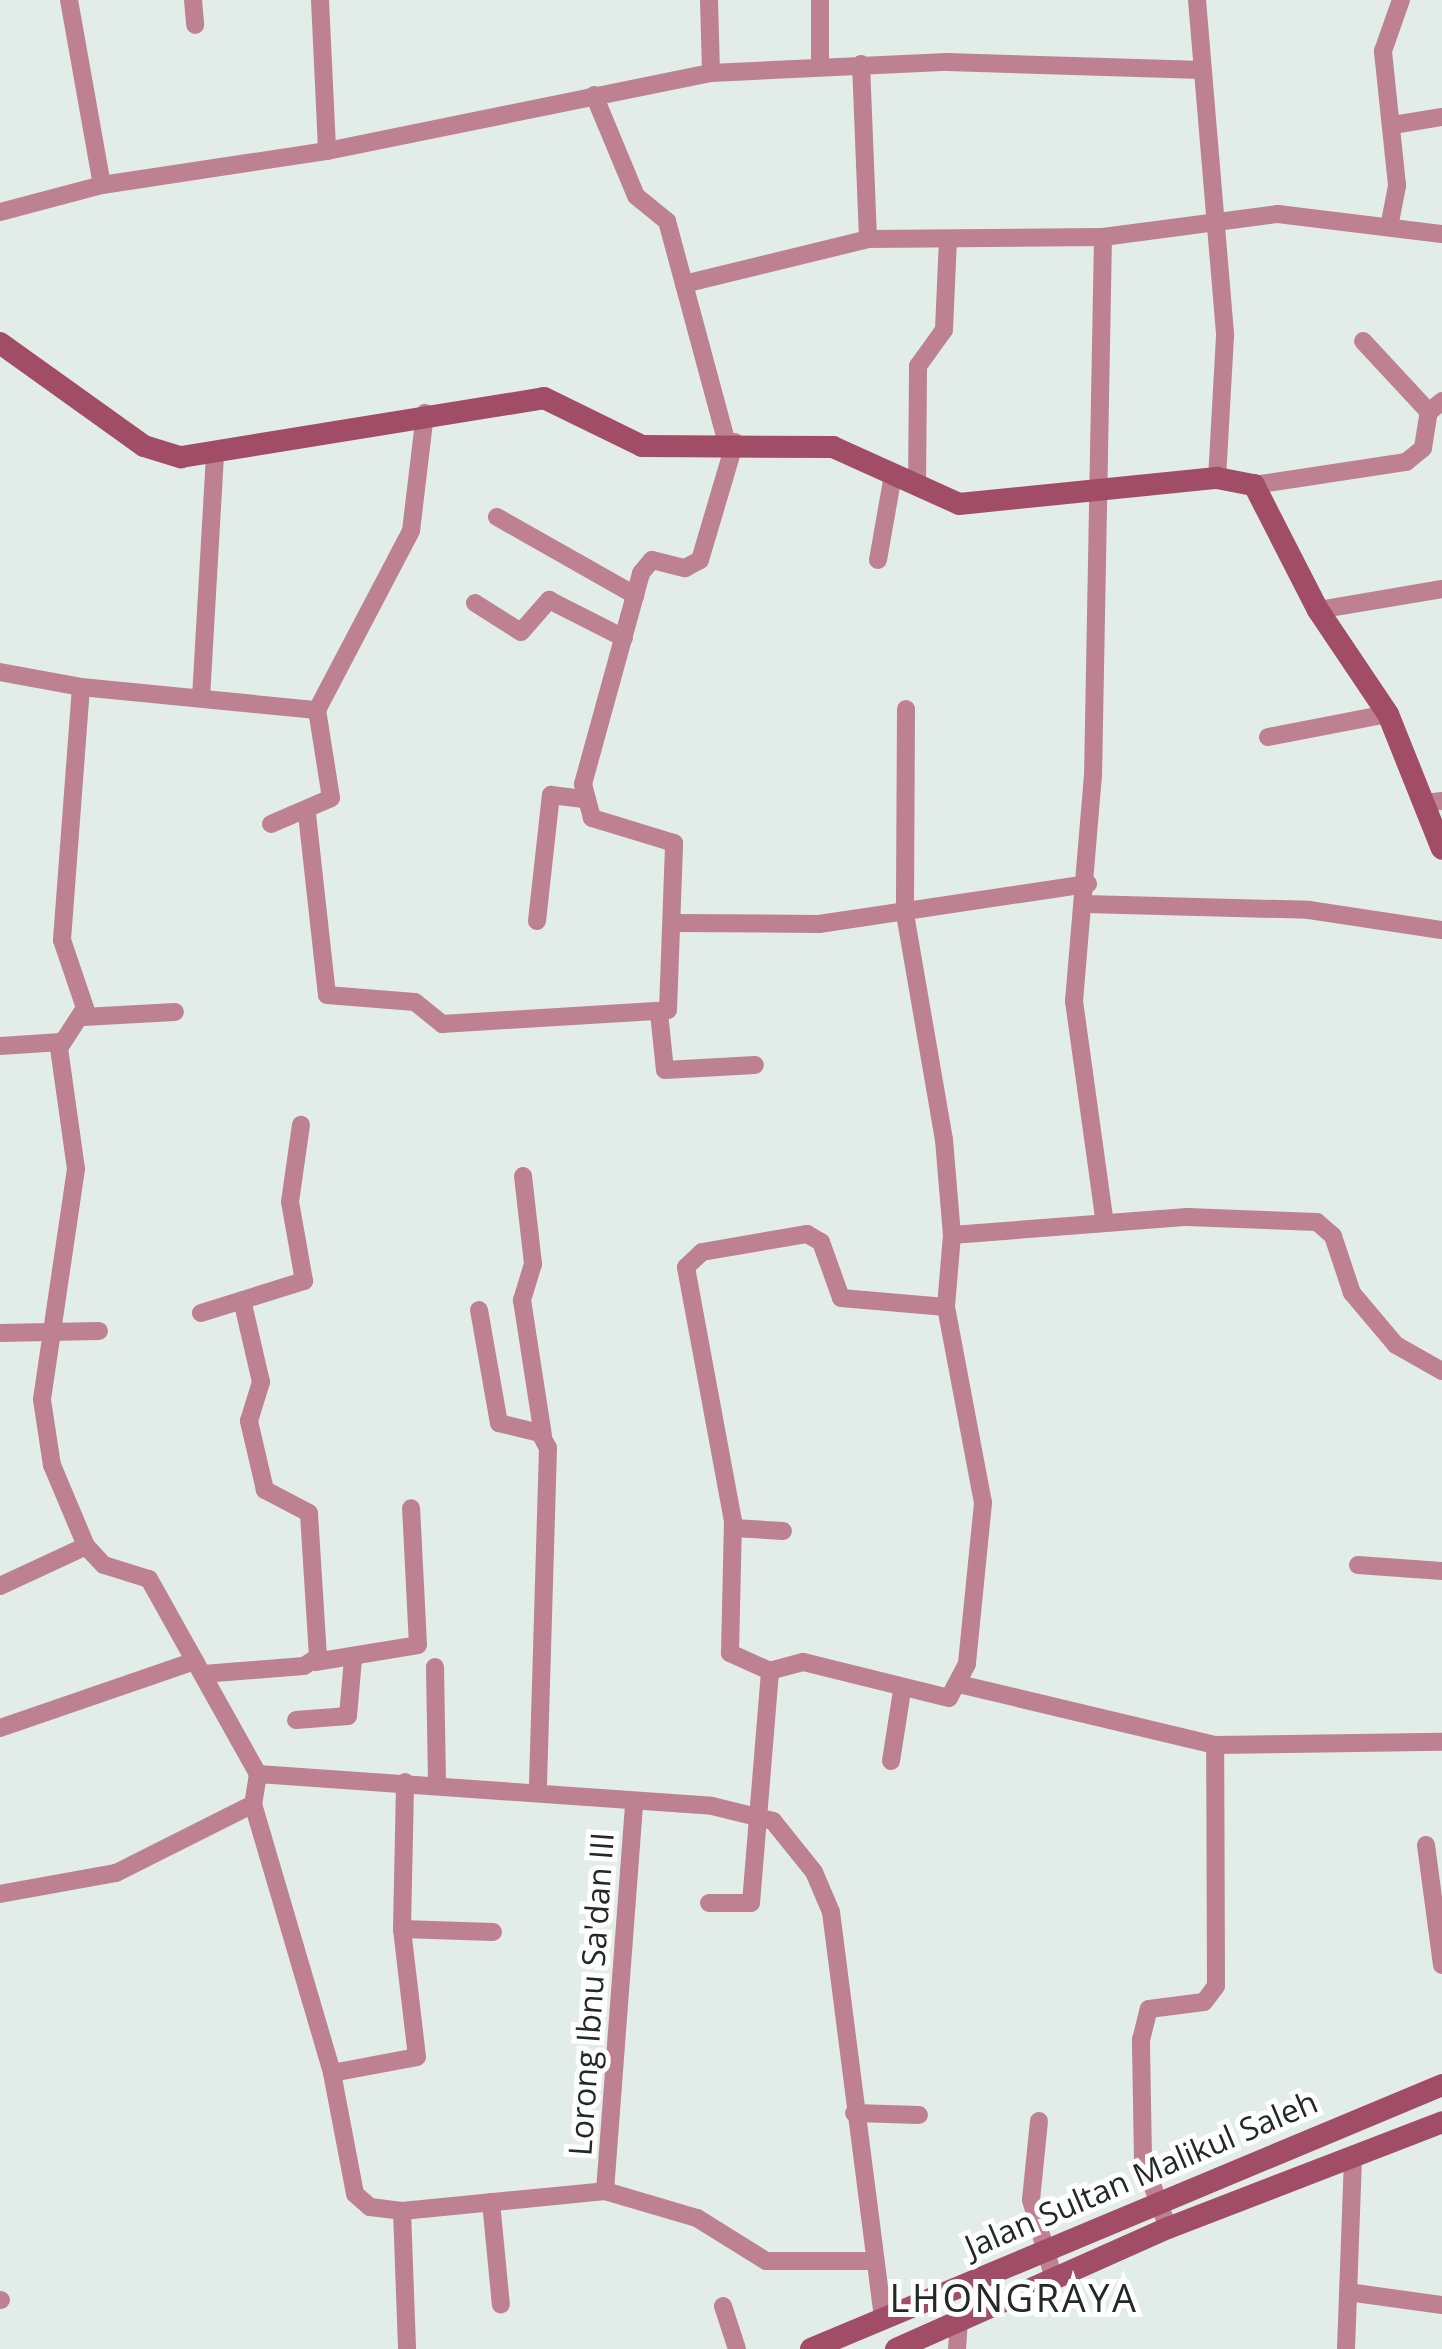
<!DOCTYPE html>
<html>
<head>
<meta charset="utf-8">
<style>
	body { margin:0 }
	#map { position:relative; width:1442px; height:2349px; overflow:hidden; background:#e2ece9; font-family:"Open Sans",sans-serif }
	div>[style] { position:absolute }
	.street>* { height:18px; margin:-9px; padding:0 9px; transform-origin:9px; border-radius:9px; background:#bd8191 }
	.secondary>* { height:22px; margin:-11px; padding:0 11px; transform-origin:11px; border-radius:11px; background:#a14d68 }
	span { translate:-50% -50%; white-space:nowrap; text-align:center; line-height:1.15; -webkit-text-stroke:10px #fff; paint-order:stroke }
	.street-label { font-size:32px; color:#242827 }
	.quarter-label { font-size:38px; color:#242827; letter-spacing:2.5px }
</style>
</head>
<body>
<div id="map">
	<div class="street">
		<i style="left:69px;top:0;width:188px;rotate:79.9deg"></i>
		<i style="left:193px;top:0;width:25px;rotate:85deg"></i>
		<i style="left:320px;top:0;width:151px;rotate:87.3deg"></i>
		<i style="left:709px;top:0;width:73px;rotate:88.4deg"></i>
		<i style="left:820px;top:0;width:64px;rotate:90deg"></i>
		<i style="left:1197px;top:0;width:337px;rotate:85.2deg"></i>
		<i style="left:1225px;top:336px;width:142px;rotate:93.2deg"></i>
		<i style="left:861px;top:64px;width:175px;rotate:87.7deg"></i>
		<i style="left:594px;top:95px;width:109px;rotate:67.4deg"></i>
		<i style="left:636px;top:196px;width:40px;rotate:39deg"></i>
		<i style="left:667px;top:221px;width:230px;rotate:74.9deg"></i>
		<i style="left:1393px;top:125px;width:50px;rotate:-9.3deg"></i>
		<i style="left:0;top:212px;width:106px;rotate:-14.8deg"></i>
		<i style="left:102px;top:185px;width:228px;rotate:-8.6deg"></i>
		<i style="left:327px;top:151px;width:392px;rotate:-11.5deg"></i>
		<i style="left:711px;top:73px;width:236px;rotate:-2.7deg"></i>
		<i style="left:947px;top:62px;width:255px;rotate:1.8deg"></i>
		<i style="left:1390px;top:222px;width:38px;rotate:-79deg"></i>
		<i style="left:1397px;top:185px;width:135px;rotate:-96deg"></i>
		<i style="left:1383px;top:51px;width:54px;rotate:-70.6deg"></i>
		<i style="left:1103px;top:237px;width:538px;rotate:91.06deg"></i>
		<i style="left:1093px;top:775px;width:227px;rotate:94.8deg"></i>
		<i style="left:1074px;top:1001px;width:224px;rotate:82.1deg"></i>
		<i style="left:684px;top:284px;width:189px;rotate:-13.7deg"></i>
		<i style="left:868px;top:239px;width:235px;rotate:-0.5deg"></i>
		<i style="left:1103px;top:237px;width:177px;rotate:-7.5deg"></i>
		<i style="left:1278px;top:214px;width:165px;rotate:7deg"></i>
		<i style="left:1363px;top:341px;width:97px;rotate:47.1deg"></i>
		<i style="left:1254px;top:485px;width:154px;rotate:-8.6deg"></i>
		<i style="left:1406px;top:462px;width:22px;rotate:-39deg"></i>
		<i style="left:1423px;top:448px;width:36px;rotate:-81deg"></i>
		<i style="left:1429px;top:412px;width:17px;rotate:-40deg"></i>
		<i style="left:917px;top:487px;width:121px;rotate:-89.5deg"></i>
		<i style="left:918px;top:366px;width:44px;rotate:-54.2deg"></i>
		<i style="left:944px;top:330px;width:90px;rotate:-87.5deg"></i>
		<i style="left:497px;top:517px;width:159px;rotate:29.5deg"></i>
		<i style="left:878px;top:560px;width:86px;rotate:-80deg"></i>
		<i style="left:475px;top:603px;width:54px;rotate:32.2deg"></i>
		<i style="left:521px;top:632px;width:43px;rotate:-48.8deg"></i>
		<i style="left:549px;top:600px;width:84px;rotate:26.9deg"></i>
		<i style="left:1318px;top:610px;width:126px;rotate:-9.6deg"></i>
		<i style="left:0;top:672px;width:82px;rotate:10.5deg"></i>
		<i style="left:81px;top:687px;width:254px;rotate:94.3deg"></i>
		<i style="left:62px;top:940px;width:72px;rotate:71.3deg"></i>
		<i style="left:85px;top:1008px;width:48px;rotate:123deg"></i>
		<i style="left:59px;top:1048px;width:122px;rotate:82deg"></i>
		<i style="left:76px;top:1169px;width:233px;rotate:98.4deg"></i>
		<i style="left:42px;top:1400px;width:66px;rotate:81.3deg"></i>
		<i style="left:52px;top:1465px;width:88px;rotate:67.2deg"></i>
		<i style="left:86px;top:1546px;width:26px;rotate:47deg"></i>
		<i style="left:104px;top:1565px;width:47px;rotate:17.3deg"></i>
		<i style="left:149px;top:1579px;width:223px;rotate:60.8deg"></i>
		<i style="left:258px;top:1774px;width:455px;rotate:4deg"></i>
		<i style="left:712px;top:1806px;width:63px;rotate:13.8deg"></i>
		<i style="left:773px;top:1821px;width:65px;rotate:51.2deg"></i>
		<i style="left:814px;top:1872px;width:43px;rotate:67deg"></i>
		<i style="left:831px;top:1912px;width:410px;rotate:82.7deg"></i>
		<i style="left:81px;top:687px;width:237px;rotate:5.6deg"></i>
		<i style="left:317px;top:710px;width:202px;rotate:-62.3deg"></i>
		<i style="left:411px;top:531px;width:119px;rotate:-83.2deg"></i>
		<i style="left:201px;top:698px;width:240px;rotate:-86.7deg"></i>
		<i style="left:906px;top:709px;width:205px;rotate:90.3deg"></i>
		<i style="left:905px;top:914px;width:229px;rotate:80.2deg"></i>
		<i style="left:944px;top:1140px;width:95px;rotate:85.2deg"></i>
		<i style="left:952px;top:1235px;width:72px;rotate:94.8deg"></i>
		<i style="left:1268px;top:737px;width:122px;rotate:-10.9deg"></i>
		<i style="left:1425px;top:803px;width:17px;rotate:-7deg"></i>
		<i style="left:307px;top:814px;width:182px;rotate:83.7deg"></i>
		<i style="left:327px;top:995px;width:88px;rotate:4.5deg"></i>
		<i style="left:415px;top:1002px;width:35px;rotate:39deg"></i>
		<i style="left:442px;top:1024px;width:226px;rotate:-3.5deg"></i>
		<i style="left:668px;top:1010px;width:167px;rotate:-87.9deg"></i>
		<i style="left:674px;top:843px;width:86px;rotate:-163deg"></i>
		<i style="left:592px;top:818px;width:35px;rotate:-105deg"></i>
		<i style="left:583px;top:784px;width:219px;rotate:-74.6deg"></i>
		<i style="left:641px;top:573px;width:17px;rotate:-50deg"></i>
		<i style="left:652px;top:560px;width:34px;rotate:14deg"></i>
		<i style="left:685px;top:568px;width:17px;rotate:-28deg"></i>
		<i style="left:700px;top:560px;width:123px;rotate:-73.5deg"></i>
		<i style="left:271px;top:824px;width:65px;rotate:-23.4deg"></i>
		<i style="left:331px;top:798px;width:89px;rotate:-99deg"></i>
		<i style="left:1085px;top:904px;width:224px;rotate:1.5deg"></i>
		<i style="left:1309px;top:910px;width:134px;rotate:8.6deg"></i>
		<i style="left:537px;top:921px;width:127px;rotate:-83.7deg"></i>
		<i style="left:551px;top:795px;width:33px;rotate:7deg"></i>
		<i style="left:675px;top:923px;width:144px;rotate:0.4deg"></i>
		<i style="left:819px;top:924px;width:272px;rotate:-8.5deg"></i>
		<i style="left:659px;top:1013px;width:57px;rotate:84deg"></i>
		<i style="left:665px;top:1070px;width:90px;rotate:-3.2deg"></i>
		<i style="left:83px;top:1017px;width:92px;rotate:-3.1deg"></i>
		<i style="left:0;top:1046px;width:61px;rotate:-3.8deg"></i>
		<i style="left:523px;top:1176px;width:89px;rotate:83.5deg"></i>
		<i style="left:533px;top:1264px;width:38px;rotate:107deg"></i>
		<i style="left:522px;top:1300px;width:137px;rotate:81.2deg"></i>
		<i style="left:807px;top:1234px;width:16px;rotate:30deg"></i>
		<i style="left:821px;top:1242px;width:59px;rotate:70.3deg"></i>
		<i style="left:841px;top:1298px;width:105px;rotate:4.9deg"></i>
		<i style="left:946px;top:1307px;width:199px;rotate:79.3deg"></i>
		<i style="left:983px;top:1503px;width:162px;rotate:95.7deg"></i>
		<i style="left:967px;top:1664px;width:38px;rotate:118deg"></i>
		<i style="left:949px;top:1698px;width:150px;rotate:-166.1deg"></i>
		<i style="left:803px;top:1662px;width:34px;rotate:165deg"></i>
		<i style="left:770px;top:1671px;width:44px;rotate:-155.8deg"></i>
		<i style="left:730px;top:1653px;width:132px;rotate:-88.7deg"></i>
		<i style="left:733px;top:1521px;width:258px;rotate:-100.5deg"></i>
		<i style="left:686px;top:1267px;width:22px;rotate:-43deg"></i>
		<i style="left:702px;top:1252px;width:107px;rotate:-9.7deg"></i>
		<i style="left:952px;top:1235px;width:236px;rotate:-4.4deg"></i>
		<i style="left:1187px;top:1217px;width:130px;rotate:2.2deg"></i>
		<i style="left:1317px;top:1222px;width:21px;rotate:41deg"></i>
		<i style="left:1333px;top:1236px;width:60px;rotate:71.6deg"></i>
		<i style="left:1352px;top:1293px;width:68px;rotate:49.8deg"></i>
		<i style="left:1396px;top:1345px;width:53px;rotate:29.5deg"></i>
		<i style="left:479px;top:1310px;width:115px;rotate:80deg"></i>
		<i style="left:499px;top:1423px;width:42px;rotate:13.7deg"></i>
		<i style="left:540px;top:1433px;width:17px;rotate:62deg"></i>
		<i style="left:548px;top:1448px;width:344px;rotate:91.7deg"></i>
		<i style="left:201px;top:1313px;width:108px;rotate:-17.3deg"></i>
		<i style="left:304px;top:1281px;width:80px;rotate:-100deg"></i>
		<i style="left:290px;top:1202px;width:78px;rotate:-81.9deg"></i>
		<i style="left:0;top:1333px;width:99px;rotate:-1.2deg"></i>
		<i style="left:733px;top:1528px;width:50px;rotate:3.4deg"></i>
		<i style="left:1358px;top:1565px;width:84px;rotate:4.1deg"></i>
		<i style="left:0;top:1586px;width:95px;rotate:-24.9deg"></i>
		<i style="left:315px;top:1662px;width:104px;rotate:-9.4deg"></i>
		<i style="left:418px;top:1645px;width:137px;rotate:-92.9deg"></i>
		<i style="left:435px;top:1667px;width:118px;rotate:89deg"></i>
		<i style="left:203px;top:1674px;width:101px;rotate:-4.5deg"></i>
		<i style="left:304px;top:1666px;width:17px;rotate:-33deg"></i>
		<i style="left:318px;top:1657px;width:144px;rotate:-93.6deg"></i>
		<i style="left:309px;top:1513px;width:50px;rotate:-152.4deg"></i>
		<i style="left:265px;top:1490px;width:71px;rotate:-103.1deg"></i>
		<i style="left:249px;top:1421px;width:41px;rotate:-72.9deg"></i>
		<i style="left:261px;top:1382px;width:84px;rotate:-103deg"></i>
		<i style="left:963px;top:1685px;width:259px;rotate:13.4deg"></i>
		<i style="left:1215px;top:1745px;width:227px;rotate:-0.8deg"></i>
		<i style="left:296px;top:1720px;width:52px;rotate:-4.4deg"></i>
		<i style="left:348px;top:1716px;width:57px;rotate:-85deg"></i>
		<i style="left:0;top:1728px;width:206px;rotate:-19deg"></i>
		<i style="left:891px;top:1761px;width:71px;rotate:-81.1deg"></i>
		<i style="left:258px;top:1774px;width:30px;rotate:99deg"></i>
		<i style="left:253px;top:1804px;width:280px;rotate:73.6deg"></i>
		<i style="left:332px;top:2073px;width:123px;rotate:79.2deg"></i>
		<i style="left:355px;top:2194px;width:20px;rotate:41deg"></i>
		<i style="left:370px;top:2207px;width:32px;rotate:7deg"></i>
		<i style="left:402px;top:2211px;width:138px;rotate:87.9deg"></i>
		<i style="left:1426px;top:1845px;width:121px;rotate:82.4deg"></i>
		<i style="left:0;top:1894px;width:118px;rotate:-10.3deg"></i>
		<i style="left:116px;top:1873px;width:153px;rotate:-26.7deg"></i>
		<i style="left:709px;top:1903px;width:42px"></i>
		<i style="left:751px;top:1903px;width:233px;rotate:-85.3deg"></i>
		<i style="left:402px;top:1929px;width:91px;rotate:1.9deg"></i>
		<i style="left:332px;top:2073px;width:86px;rotate:-10.7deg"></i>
		<i style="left:417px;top:2057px;width:129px;rotate:-96.7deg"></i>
		<i style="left:402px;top:1929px;width:147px;rotate:-88.8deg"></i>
		<i style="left:854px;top:2113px;width:65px;rotate:1.8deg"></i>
		<i style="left:1039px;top:2121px;width:79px;rotate:95.8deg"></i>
		<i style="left:1031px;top:2200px;width:82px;rotate:73.8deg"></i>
		<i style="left:605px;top:2191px;width:391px;rotate:-85.7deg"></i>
		<i style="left:491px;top:2202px;width:103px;rotate:84.5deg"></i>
		<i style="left:402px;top:2211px;width:204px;rotate:-5.6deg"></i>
		<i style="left:605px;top:2191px;width:96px;rotate:16.4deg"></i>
		<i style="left:697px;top:2218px;width:81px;rotate:31.9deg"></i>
		<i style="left:766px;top:2261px;width:106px"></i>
		<i style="left:1168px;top:2228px;width:72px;rotate:-110.2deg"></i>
		<i style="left:1143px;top:2160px;width:120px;rotate:-91deg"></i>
		<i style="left:1141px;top:2040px;width:32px;rotate:-76deg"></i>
		<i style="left:1149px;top:2009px;width:55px;rotate:-7.3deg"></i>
		<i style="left:1204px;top:2002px;width:20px;rotate:-53deg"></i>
		<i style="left:1216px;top:1986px;width:241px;rotate:-90.2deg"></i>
		<i style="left:1355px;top:2293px;width:88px;rotate:7.9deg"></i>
		<i style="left:0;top:2300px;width:1px"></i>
		<i style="left:723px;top:2306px;width:45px;rotate:72deg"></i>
		<i style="left:957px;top:2349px;width:28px;rotate:-86deg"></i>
		<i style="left:1346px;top:2349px;width:190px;rotate:-87.9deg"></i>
	</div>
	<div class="secondary">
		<i style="left:0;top:343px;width:177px;rotate:35.6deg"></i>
		<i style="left:144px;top:446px;width:39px;rotate:17deg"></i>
		<i style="left:181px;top:457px;width:368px;rotate:-9.2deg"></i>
		<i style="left:544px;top:398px;width:109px;rotate:26.1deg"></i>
		<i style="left:642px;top:446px;width:191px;rotate:0.3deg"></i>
		<i style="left:833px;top:447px;width:138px;rotate:24.3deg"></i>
		<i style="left:959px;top:504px;width:259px;rotate:-5.8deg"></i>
		<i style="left:1217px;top:478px;width:38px;rotate:11deg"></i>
		<i style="left:1254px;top:485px;width:140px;rotate:62.9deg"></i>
		<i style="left:1318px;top:610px;width:125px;rotate:56.1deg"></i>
		<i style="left:1388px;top:714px;width:145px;rotate:68.2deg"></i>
		<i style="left:811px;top:2349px;width:684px;rotate:-22.7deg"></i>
		<i style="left:896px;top:2349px;width:298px;rotate:-24deg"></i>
		<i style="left:1168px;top:2228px;width:294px;rotate:-21.1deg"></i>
	</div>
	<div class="street-label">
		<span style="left:591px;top:1994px;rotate:-86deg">Lorong Ibnu Sa'dan III</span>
		<span style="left:1141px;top:2174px;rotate:-23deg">Jalan Sultan Malikul Saleh</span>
	</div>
	<div class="quarter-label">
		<span style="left:1014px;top:2298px">LHONGRAYA</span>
	</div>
</div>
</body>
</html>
